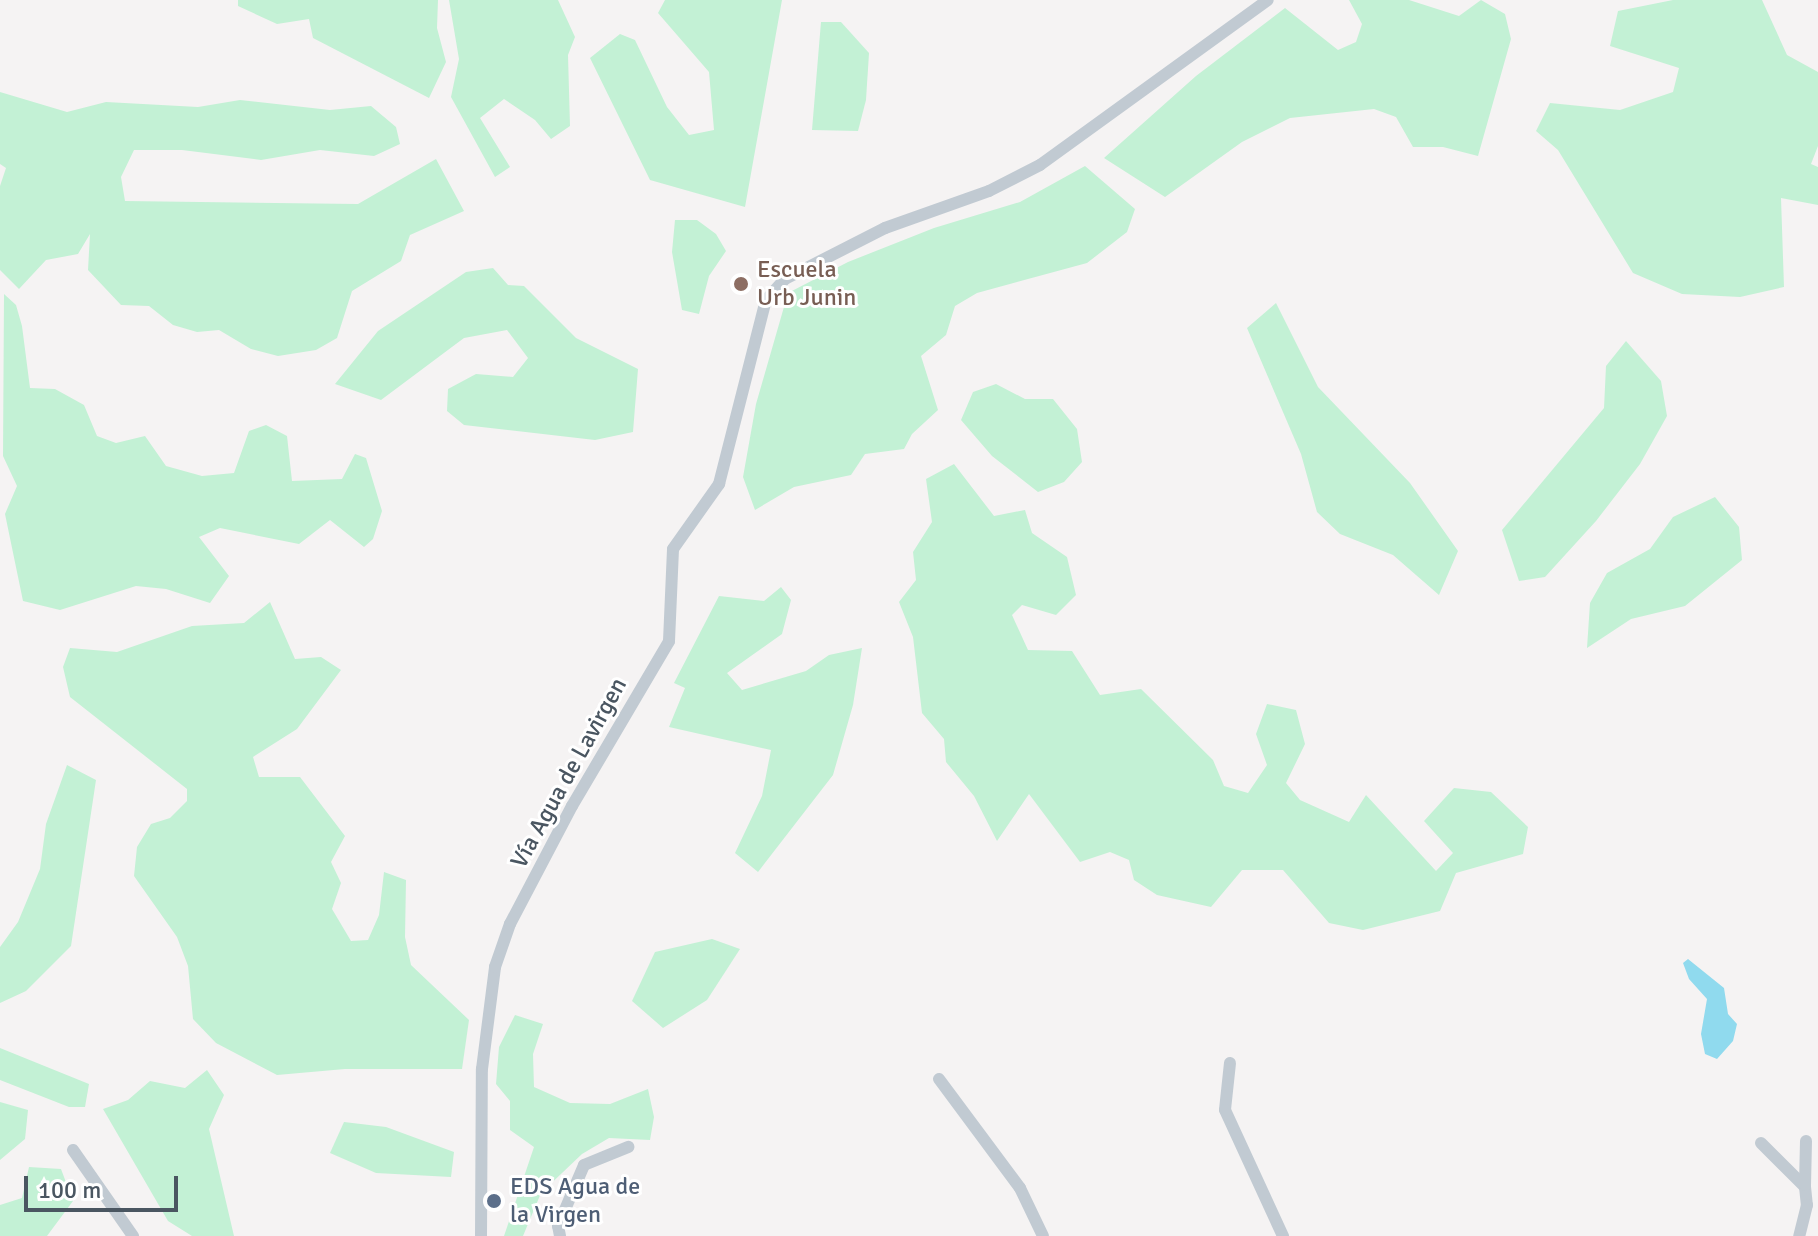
<!DOCTYPE html>
<html>
<head>
<meta charset="utf-8">
<style>
	body { margin:0 }
	#map { position:relative; width:1818px; height:1236px; overflow:hidden; background:#f5f3f3; font-family:Signika,sans-serif }
	div>[style] { position:absolute }
	.green>* { inset:0; background:#c3f1d5 }
	.water>* { inset:0; background:#90daee }
	.minor>* { height:12px; margin:-6px; padding:0 6px; transform-origin:6px; border-radius:6px; background:#c1cad2 }
	.dots>* { width:22px; height:22px; translate:-50% -50%; box-sizing:border-box; border:4px solid #fff; border-radius:50% }
	span { translate:-50% -50%; white-space:nowrap; text-align:center; line-height:1.15; -webkit-text-stroke:6px #fff; paint-order:stroke }
	.education-label { font-size:24px; color:#785e54 }
	.left { translate:0 -50%; text-align:left }
	.street-label { font-size:24px; color:#4a5661 }
	.service-label { font-size:24px; color:#4e5e75 }
	.scale { position:absolute; left:24px; top:1176px; width:154px; height:36px; box-sizing:border-box; border:4px solid #4a5661; border-top:0; padding-left:10px; font-size:24px; line-height:28px; white-space:nowrap; color:#4a5661; -webkit-text-stroke:6px #fff; paint-order:stroke }
</style>
</head>
<body>
<div id="map">
	<div class="green">
		<i style="clip-path:polygon(238px 0,438px 0,437px 28px,446px 62px,429px 98px,313px 38px,309px 19px,277px 24px,238px 6px)"></i>
		<i style="clip-path:polygon(449px 0,558px 0,575px 37px,568px 55px,570px 126px,551px 139px,535px 120px,504px 99px,480px 118px,510px 167px,495px 177px,451px 97px,459px 59px)"></i>
		<i style="clip-path:polygon(665px 0,782px 0,745px 207px,650px 180px,590px 58px,620px 34px,635px 40px,667px 107px,689px 135px,714px 130px,709px 72px,658px 13px)"></i>
		<i style="clip-path:polygon(1349px 0,1409px 0,1459px 16px,1481px 0,1505px 14px,1511px 39px,1478px 156px,1443px 147px,1413px 147px,1396px 117px,1374px 109px,1290px 118px,1242px 142px,1165px 197px,1104px 158px,1196px 76px,1285px 8px,1338px 50px,1356px 42px,1362px 24px)"></i>
		<i style="clip-path:polygon(1673px 0,1762px 0,1787px 55px,1818px 72px,1818px 146px,1811px 164px,1818px 167px,1818px 205px,1781px 198px,1784px 287px,1740px 297px,1682px 294px,1633px 273px,1558px 150px,1536px 131px,1550px 103px,1620px 110px,1673px 92px,1679px 68px,1610px 46px,1618px 11px)"></i>
		<i style="clip-path:polygon(821px 22px,841px 22px,869px 53px,866px 100px,858px 131px,812px 130px)"></i>
		<i style="clip-path:polygon(0 92px,67px 112px,106px 102px,198px 107px,240px 100px,330px 110px,371px 106px,396px 127px,400px 144px,374px 156px,320px 150px,261px 160px,182px 150px,134px 150px,121px 177px,125px 201px,358px 204px,436px 159px,464px 211px,410px 235px,401px 261px,352px 291px,337px 338px,316px 350px,278px 356px,251px 349px,219px 330px,197px 332px,173px 325px,149px 306px,121px 305px,88px 270px,90px 234px,78px 254px,46px 260px,19px 289px,0 270px,0 186px,6px 168px,0 164px)"></i>
		<i style="clip-path:polygon(1085px 166px,1135px 209px,1127px 232px,1087px 263px,977px 293px,955px 306px,946px 335px,921px 356px,938px 410px,912px 434px,904px 449px,865px 454px,851px 475px,794px 487px,755px 510px,743px 477px,756px 404px,788px 293px,848px 262px,934px 228px,1020px 202px)"></i>
		<i style="clip-path:polygon(675px 220px,697px 220px,716px 234px,726px 251px,709px 276px,699px 314px,682px 310px,672px 252px)"></i>
		<i style="clip-path:polygon(493px 268px,508px 285px,524px 286px,576px 338px,638px 369px,633px 432px,595px 440px,464px 425px,447px 411px,448px 389px,476px 374px,513px 377px,528px 358px,507px 330px,464px 338px,381px 400px,335px 384px,378px 331px,466px 272px)"></i>
		<i style="clip-path:polygon(4px 294px,16px 305px,22px 326px,30px 388px,55px 389px,84px 405px,97px 436px,116px 443px,145px 436px,166px 466px,202px 476px,234px 473px,249px 431px,266px 425px,287px 436px,292px 481px,342px 479px,355px 454px,366px 458px,382px 511px,373px 539px,364px 547px,330px 520px,299px 544px,220px 528px,199px 537px,229px 576px,210px 603px,166px 589px,136px 586px,60px 610px,23px 601px,5px 514px,17px 486px,3px 456px)"></i>
		<i style="clip-path:polygon(1276px 303px,1318px 387px,1410px 483px,1458px 551px,1439px 595px,1393px 555px,1340px 534px,1317px 512px,1301px 454px,1247px 328px)"></i>
		<i style="clip-path:polygon(1626px 341px,1661px 381px,1667px 416px,1640px 464px,1596px 521px,1545px 577px,1519px 581px,1502px 530px,1604px 408px,1606px 366px)"></i>
		<i style="clip-path:polygon(996px 384px,1025px 399px,1053px 399px,1077px 429px,1082px 462px,1064px 482px,1038px 492px,992px 456px,961px 420px,973px 392px)"></i>
		<i style="clip-path:polygon(954px 464px,994px 516px,1025px 510px,1032px 533px,1067px 557px,1076px 595px,1056px 615px,1022px 605px,1012px 615px,1028px 650px,1072px 651px,1100px 695px,1141px 689px,1213px 760px,1224px 786px,1248px 793px,1267px 765px,1256px 734px,1267px 704px,1296px 710px,1305px 744px,1286px 783px,1300px 800px,1349px 822px,1366px 795px,1436px 871px,1453px 853px,1424px 821px,1454px 788px,1491px 792px,1528px 827px,1523px 854px,1456px 873px,1440px 911px,1363px 930px,1329px 923px,1283px 870px,1242px 870px,1211px 907px,1157px 895px,1134px 880px,1129px 860px,1110px 852px,1080px 862px,1029px 794px,997px 841px,974px 796px,946px 762px,944px 739px,922px 713px,913px 637px,899px 602px,916px 580px,913px 552px,932px 522px,926px 479px)"></i>
		<i style="clip-path:polygon(1715px 497px,1739px 527px,1742px 560px,1685px 606px,1631px 619px,1587px 648px,1590px 603px,1607px 573px,1650px 549px,1673px 517px)"></i>
		<i style="clip-path:polygon(781px 587px,791px 600px,782px 634px,727px 673px,742px 690px,806px 671px,829px 655px,862px 648px,853px 705px,833px 775px,758px 872px,735px 853px,762px 796px,771px 750px,669px 727px,685px 688px,674px 683px,719px 596px,764px 601px)"></i>
		<i style="clip-path:polygon(270px 602px,295px 659px,321px 657px,341px 670px,297px 729px,253px 757px,259px 777px,300px 777px,345px 836px,331px 862px,341px 883px,332px 909px,351px 941px,368px 940px,379px 915px,384px 872px,406px 880px,405px 937px,411px 965px,469px 1020px,462px 1069px,345px 1069px,277px 1075px,216px 1043px,193px 1019px,188px 966px,177px 937px,134px 876px,137px 847px,151px 824px,170px 818px,187px 801px,187px 789px,70px 697px,63px 667px,70px 648px,117px 652px,192px 626px,244px 623px)"></i>
		<i style="clip-path:polygon(67px 765px,96px 780px,71px 946px,26px 991px,0 1003px,0 947px,18px 922px,40px 869px,46px 824px)"></i>
		<i style="clip-path:polygon(712px 939px,740px 949px,707px 1000px,663px 1028px,632px 1001px,655px 952px)"></i>
		<i style="clip-path:polygon(515px 1015px,543px 1024px,533px 1054px,534px 1087px,570px 1103px,610px 1104px,648px 1089px,654px 1117px,650px 1140px,609px 1138px,582px 1154px,541px 1193px,523px 1236px,504px 1236px,534px 1147px,510px 1130px,510px 1101px,496px 1084px,499px 1047px)"></i>
		<i style="clip-path:polygon(0 1048px,89px 1084px,85px 1107px,69px 1107px,0 1080px)"></i>
		<i style="clip-path:polygon(207px 1070px,224px 1095px,209px 1129px,234px 1236px,192px 1236px,168px 1221px,103px 1109px,128px 1100px,150px 1081px,185px 1088px)"></i>
		<i style="clip-path:polygon(0 1102px,28px 1110px,25px 1139px,0 1160px)"></i>
		<i style="clip-path:polygon(344px 1122px,386px 1127px,454px 1152px,451px 1177px,376px 1173px,330px 1153px)"></i>
		<i style="clip-path:polygon(29px 1167px,61px 1169px,73px 1201px,47px 1236px,0 1236px,0 1205px,22px 1198px)"></i>
	</div>
	<div class="water">
		<i style="clip-path:polygon(1688px 959px,1724px 988px,1728px 1014px,1737px 1024px,1733px 1041px,1717px 1059px,1705px 1054px,1701px 1034px,1707px 999px,1689px 979px,1683px 963px)"></i>
	</div>
	<div class="minor">
		<i style="left:1230px;top:1063px;width:47px;rotate:96.1deg"></i>
		<i style="left:1225px;top:1110px;width:139px;rotate:65.3deg"></i>
		<i style="left:939px;top:1079px;width:136px;rotate:53.4deg"></i>
		<i style="left:1020px;top:1188px;width:53px;rotate:64.4deg"></i>
		<i style="left:1761px;top:1143px;width:62px;rotate:45deg"></i>
		<i style="left:1805px;top:1187px;width:18px;rotate:84deg"></i>
		<i style="left:1807px;top:1205px;width:32px;rotate:104deg"></i>
		<i style="left:73px;top:1150px;width:105px;rotate:55.1deg"></i>
		<i style="left:1805px;top:1185px;width:44px;rotate:-88.7deg"></i>
		<i style="left:481px;top:1236px;width:167px;rotate:-89.7deg"></i>
		<i style="left:482px;top:1069px;width:103px;rotate:-82.7deg"></i>
		<i style="left:495px;top:967px;width:46px;rotate:-70.8deg"></i>
		<i style="left:510px;top:924px;width:133px;rotate:-62.3deg"></i>
		<i style="left:572px;top:806px;width:191px;rotate:-59.5deg"></i>
		<i style="left:669px;top:641px;width:92px;rotate:-87.5deg"></i>
		<i style="left:673px;top:549px;width:80px;rotate:-54.7deg"></i>
		<i style="left:719px;top:484px;width:190px;rotate:-75.7deg"></i>
		<i style="left:766px;top:300px;width:28px;rotate:-48deg"></i>
		<i style="left:785px;top:279px;width:112px;rotate:-27deg"></i>
		<i style="left:885px;top:228px;width:110px;rotate:-19.6deg"></i>
		<i style="left:989px;top:191px;width:57px;rotate:-27deg"></i>
		<i style="left:1040px;top:165px;width:281px;rotate:-35.9deg"></i>
		<i style="left:560px;top:1236px;width:10px;rotate:-101deg"></i>
		<i style="left:558px;top:1226px;width:66px;rotate:-66.9deg"></i>
		<i style="left:584px;top:1165px;width:48px;rotate:-22.2deg"></i>
	</div>
	<div class="dots">
		<i style="left:741px;top:284px;background:#8d6e63"></i>
		<i style="left:494px;top:1201px;background:#5c6f8a"></i>
	</div>
	<div class="education-label">
		<span class="left" style="left:757px;top:284px">Escuela<br>Urb Junin</span>
	</div>
	<div class="street-label">
		<span style="left:569px;top:773px;rotate:-61deg">Vía Agua de Lavirgen</span>
	</div>
	<div class="service-label">
		<span class="left" style="left:510px;top:1201px">EDS Agua de<br>la Virgen</span>
	</div>
	<div class="scale">100 m</div>
</div>
</body>
</html>
